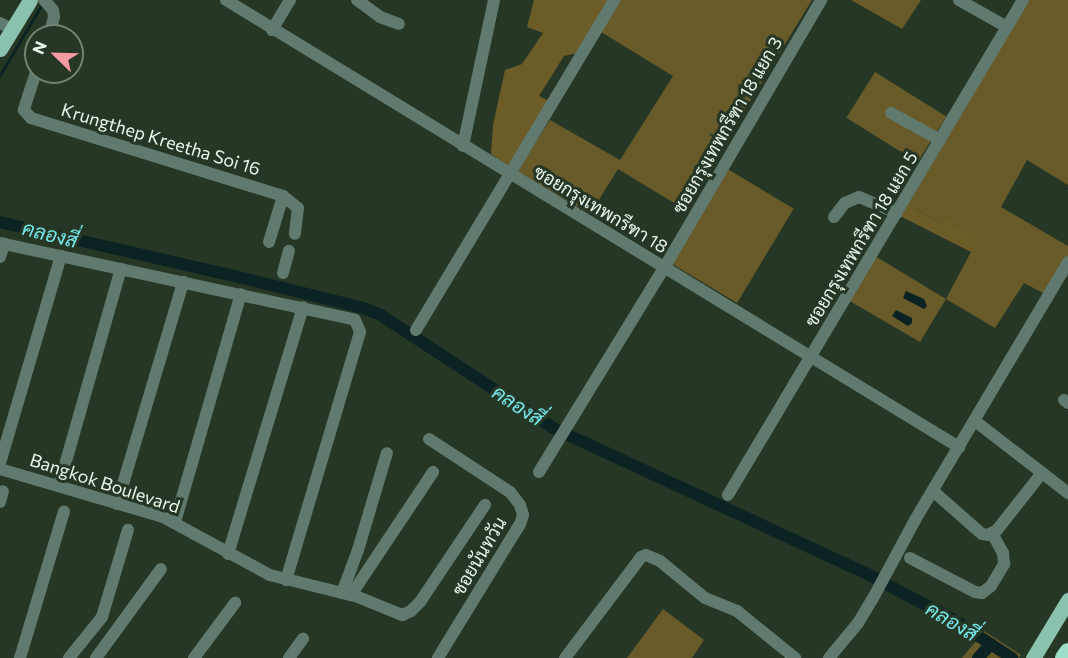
<!DOCTYPE html>
<html>
<head>
<meta charset="utf-8">
<style>
	body { margin:0 }
	#map { position:relative; width:1068px; height:658px; overflow:hidden; background:#263726; font-family:Commissioner,Sarabun,sans-serif }
	div>[style] { position:absolute }
	.green>* { inset:0; background:#685a29; transform-origin:0 0 }
	.forest>* { inset:0; background:#6c5c27 }
	.water>* { inset:0; background:#0c2324 }
	.stream>* { height:3px; margin:-1.5px; padding:0 1.5px; transform-origin:1.5px; border-radius:1.5px; background:#0c2324 }
	.canal>* { height:12px; margin:-6px; padding:0 6px; transform-origin:6px; border-radius:6px; background:#0c2324 }
	.minor>* { height:12px; margin:-6px; padding:0 6px; transform-origin:6px; border-radius:6px; background:#607a70 }
	.major>* { height:15px; margin:-7.5px; padding:0 7.5px; transform-origin:7.5px; border-radius:7.5px; background:#8bc2af }
	.highway>* { height:18px; margin:-9px; padding:0 9px; transform-origin:9px; border-radius:9px; background:#9cdec7 }
	span { translate:-50% -50%; white-space:nowrap; text-align:center; line-height:1.15; -webkit-text-stroke:6px #263726; paint-order:stroke }
	.street-label { font-size:18px; color:#eaf5ea }
	.water-label { font-size:20px; color:#74e6e9; font-style:italic }
	.north { position:absolute; left:24px; top:24px; width:60px; height:60px; box-sizing:border-box; background:#263726; border:2px solid #748374; border-radius:50%; rotate:293deg; font-size:16px; font-weight:700; line-height:24px; text-align:center; color:#eaf5ea }
	.north::after { content:''; display:block; margin:auto; width:21px; height:27px; background:#f49aa2; clip-path:polygon(50% 0,100% 100%,50% 72%,0 100%) }
</style>
</head>
<body>
<div id="map">
	<div class="green">
		<i style="clip-path:polygon(619px 0,812px 0,684px 209px,618px 169px,590px 214px,517px 171px,550px 120px,620px 160px,673px 76px,601px 32px)"></i>
		<i style="clip-path:polygon(851px 0,921px 0,902px 29px)"></i>
		<i style="clip-path:polygon(1026px 0,1068px 0,1068px 185px,1027px 160px,1001px 207px,1068px 246px,1068px 257px,1045px 294px,1024px 283px,995px 328px,946px 299px,920px 342px,848px 300px,875px 256px,946px 299px,971px 252px,981px 238px,955px 224px,948px 217px,941px 225px,908px 204px)"></i>
		<i style="left:875px;top:72px;width:84px;height:54px;rotate:32deg"></i>
		<i style="left:726px;top:168px;width:79px;height:110px;rotate:31deg"></i>
		<i style="clip-path:polygon(663px 609px,704px 640px,692px 658px,627px 658px)"></i>
		<i style="clip-path:polygon(984px 631px,1021px 655px,1019px 658px,962px 658px)"></i>
	</div>
	<div class="forest">
		<i style="clip-path:polygon(534px 0,610px 0,578px 53px,564px 56px,539px 96px,549px 101px,510px 167px,491px 154px,493px 125px,505px 70px,522px 64px,543px 33px,527px 27px)"></i>
		<i style="clip-path:polygon(908px 204px,941px 225px,948px 216px,955px 224px,982px 238px,971px 252px,900px 216px)"></i>
	</div>
	<div class="water">
		<i style="clip-path:polygon(906px 291px,924px 299px,927px 306px,924px 309px,903px 298px)"></i>
		<i style="clip-path:polygon(896px 310px,912px 318px,912px 323px,908px 326px,892px 316px)"></i>
	</div>
	<div class="stream">
		<i style="left:0;top:75px;width:82px;rotate:-59.4deg"></i>
	</div>
	<div class="canal">
		<i style="left:0;top:222px;width:232px;rotate:13deg"></i>
		<i style="left:226px;top:274px;width:141px;rotate:13.9deg"></i>
		<i style="left:363px;top:308px;width:17px;rotate:21deg"></i>
		<i style="left:379px;top:314px;width:208px;rotate:33.2deg"></i>
		<i style="left:553px;top:428px;width:349px;rotate:24.9deg"></i>
		<i style="left:869px;top:575px;width:94px;rotate:27.9deg"></i>
		<i style="left:952px;top:619px;width:72px;rotate:33deg"></i>
		<i style="left:978px;top:658px;width:19px;rotate:-47deg"></i>
	</div>
	<div class="minor">
		<i style="left:44px;top:0;width:13px;rotate:48deg"></i>
		<i style="left:53px;top:10px;width:7px;rotate:82deg"></i>
		<i style="left:54px;top:17px;width:20px;rotate:105deg"></i>
		<i style="left:226px;top:0;width:859px;rotate:31.38deg"></i>
		<i style="left:357px;top:0;width:29px;rotate:36deg"></i>
		<i style="left:380px;top:17px;width:20px;rotate:20deg"></i>
		<i style="left:959px;top:0;width:55px;rotate:29.4deg"></i>
		<i style="left:0;top:23px;width:13px;rotate:27deg"></i>
		<i style="left:272px;top:30px;width:35px;rotate:-59deg"></i>
		<i style="left:36px;top:72px;width:40px;rotate:108deg"></i>
		<i style="left:24px;top:110px;width:11px;rotate:49deg"></i>
		<i style="left:31px;top:118px;width:264px;rotate:17.2deg"></i>
		<i style="left:283px;top:196px;width:48px;rotate:106.9deg"></i>
		<i style="left:891px;top:113px;width:56px;rotate:28.9deg"></i>
		<i style="left:463px;top:146px;width:149px;rotate:-78deg"></i>
		<i style="left:283px;top:196px;width:19px;rotate:39deg"></i>
		<i style="left:298px;top:208px;width:26px;rotate:97deg"></i>
		<i style="left:834px;top:217px;width:18px;rotate:-52deg"></i>
		<i style="left:845px;top:203px;width:15px;rotate:-23deg"></i>
		<i style="left:859px;top:197px;width:41px;rotate:22.8deg"></i>
		<i style="left:0;top:243px;width:363px;rotate:12.2deg"></i>
		<i style="left:355px;top:320px;width:13px;rotate:67deg"></i>
		<i style="left:360px;top:332px;width:259px;rotate:106.6deg"></i>
		<i style="left:0;top:257px;width:14px;rotate:-73deg"></i>
		<i style="left:283px;top:273px;width:23px;rotate:-75deg"></i>
		<i style="left:416px;top:330px;width:385px;rotate:-59deg"></i>
		<i style="left:1064px;top:400px;width:5px;rotate:37deg"></i>
		<i style="left:975px;top:421px;width:118px;rotate:37.7deg"></i>
		<i style="left:429px;top:439px;width:97px;rotate:33.2deg"></i>
		<i style="left:510px;top:492px;width:16px;rotate:52deg"></i>
		<i style="left:520px;top:505px;width:10px;rotate:73deg"></i>
		<i style="left:523px;top:515px;width:9px;rotate:108deg"></i>
		<i style="left:520px;top:524px;width:157px;rotate:121.5deg"></i>
		<i style="left:0;top:463px;width:216px;rotate:-73.6deg"></i>
		<i style="left:0;top:469px;width:170px;rotate:16.4deg"></i>
		<i style="left:163px;top:517px;width:122px;rotate:28.5deg"></i>
		<i style="left:270px;top:575px;width:91px;rotate:14deg"></i>
		<i style="left:358px;top:597px;width:48px;rotate:22.2deg"></i>
		<i style="left:402px;top:615px;width:10px;rotate:-24deg"></i>
		<i style="left:411px;top:611px;width:13px;rotate:-45deg"></i>
		<i style="left:420px;top:602px;width:117px;rotate:-56.2deg"></i>
		<i style="left:539px;top:472px;width:239px;rotate:-58.5deg"></i>
		<i style="left:664px;top:268px;width:311px;rotate:-59.6deg"></i>
		<i style="left:59px;top:486px;width:226px;rotate:-74.1deg"></i>
		<i style="left:933px;top:491px;width:65px;rotate:41.3deg"></i>
		<i style="left:982px;top:534px;width:6px;rotate:9deg"></i>
		<i style="left:988px;top:535px;width:10px;rotate:-29deg"></i>
		<i style="left:997px;top:530px;width:71px;rotate:-51.8deg"></i>
		<i style="left:728px;top:495px;width:576px;rotate:-59.21deg"></i>
		<i style="left:0;top:502px;width:11px;rotate:-75deg"></i>
		<i style="left:117px;top:504px;width:232px;rotate:-73.4deg"></i>
		<i style="left:175px;top:522px;width:237px;rotate:-73.9deg"></i>
		<i style="left:228px;top:554px;width:258px;rotate:-73.1deg"></i>
		<i style="left:910px;top:558px;width:73px;rotate:27.6deg"></i>
		<i style="left:975px;top:592px;width:7px;rotate:8deg"></i>
		<i style="left:982px;top:593px;width:11px;rotate:-38deg"></i>
		<i style="left:991px;top:586px;width:26px;rotate:-59deg"></i>
		<i style="left:1004px;top:564px;width:11px;rotate:-95deg"></i>
		<i style="left:1003px;top:553px;width:23px;rotate:-119deg"></i>
		<i style="left:342px;top:593px;width:46px;rotate:-69.6deg"></i>
		<i style="left:358px;top:550px;width:101px;rotate:-73.4deg"></i>
		<i style="left:351px;top:595px;width:148px;rotate:-56.3deg"></i>
		<i style="left:20px;top:658px;width:153px;rotate:-73.3deg"></i>
		<i style="left:69px;top:658px;width:53px;rotate:-51.2deg"></i>
		<i style="left:102px;top:617px;width:91px;rotate:-73.4deg"></i>
		<i style="left:96px;top:658px;width:110px;rotate:-53.9deg"></i>
		<i style="left:194px;top:658px;width:69px;rotate:-53.3deg"></i>
		<i style="left:289px;top:658px;width:24px;rotate:-54deg"></i>
		<i style="left:565px;top:658px;width:126px;rotate:-53deg"></i>
		<i style="left:641px;top:557px;width:5px;rotate:-22deg"></i>
		<i style="left:646px;top:555px;width:15px;rotate:23deg"></i>
		<i style="left:660px;top:561px;width:58px;rotate:39.4deg"></i>
		<i style="left:705px;top:598px;width:35px;rotate:22deg"></i>
		<i style="left:737px;top:611px;width:75px;rotate:39deg"></i>
		<i style="left:829px;top:658px;width:45px;rotate:-50.4deg"></i>
		<i style="left:858px;top:623px;width:27px;rotate:-59deg"></i>
		<i style="left:872px;top:600px;width:91px;rotate:-61.7deg"></i>
		<i style="left:915px;top:520px;width:300px;rotate:-59.3deg"></i>
	</div>
	<div class="major">
		<i style="left:0;top:49px;width:57px;rotate:-58.5deg"></i>
		<i style="left:1033px;top:658px;width:68px;rotate:-58.9deg"></i>
	</div>
	<div class="highway">
		<i style="left:1064px;top:658px;width:7px;rotate:-56deg"></i>
	</div>
	<div class="street-label">
		<span style="left:727px;top:125px;rotate:-60deg">ซอยกรุงเทพกรีฑา 18 แยก 3</span>
		<span style="left:161px;top:139px;rotate:17deg">Krungthep Kreetha Soi 16</span>
		<span style="left:601px;top:209px;rotate:31deg">ซอยกรุงเทพกรีฑา 18</span>
		<span style="left:861px;top:239px;rotate:-59deg">ซอยกรุงเทพกรีฑา 18 แยก 5</span>
		<span style="left:105px;top:483px;rotate:18deg">Bangkok Boulevard</span>
		<span style="left:479px;top:556px;rotate:-59deg">ซอยนันทวัน</span>
	</div>
	<div class="water-label">
		<span style="left:50px;top:234px;rotate:14deg">คลองสี่</span>
		<span style="left:518px;top:405px;rotate:33deg">คลองสี่</span>
		<span style="left:952px;top:621px;rotate:31deg">คลองสี่</span>
	</div>
	<div class="north">N</div>
</div>
</body>
</html>
